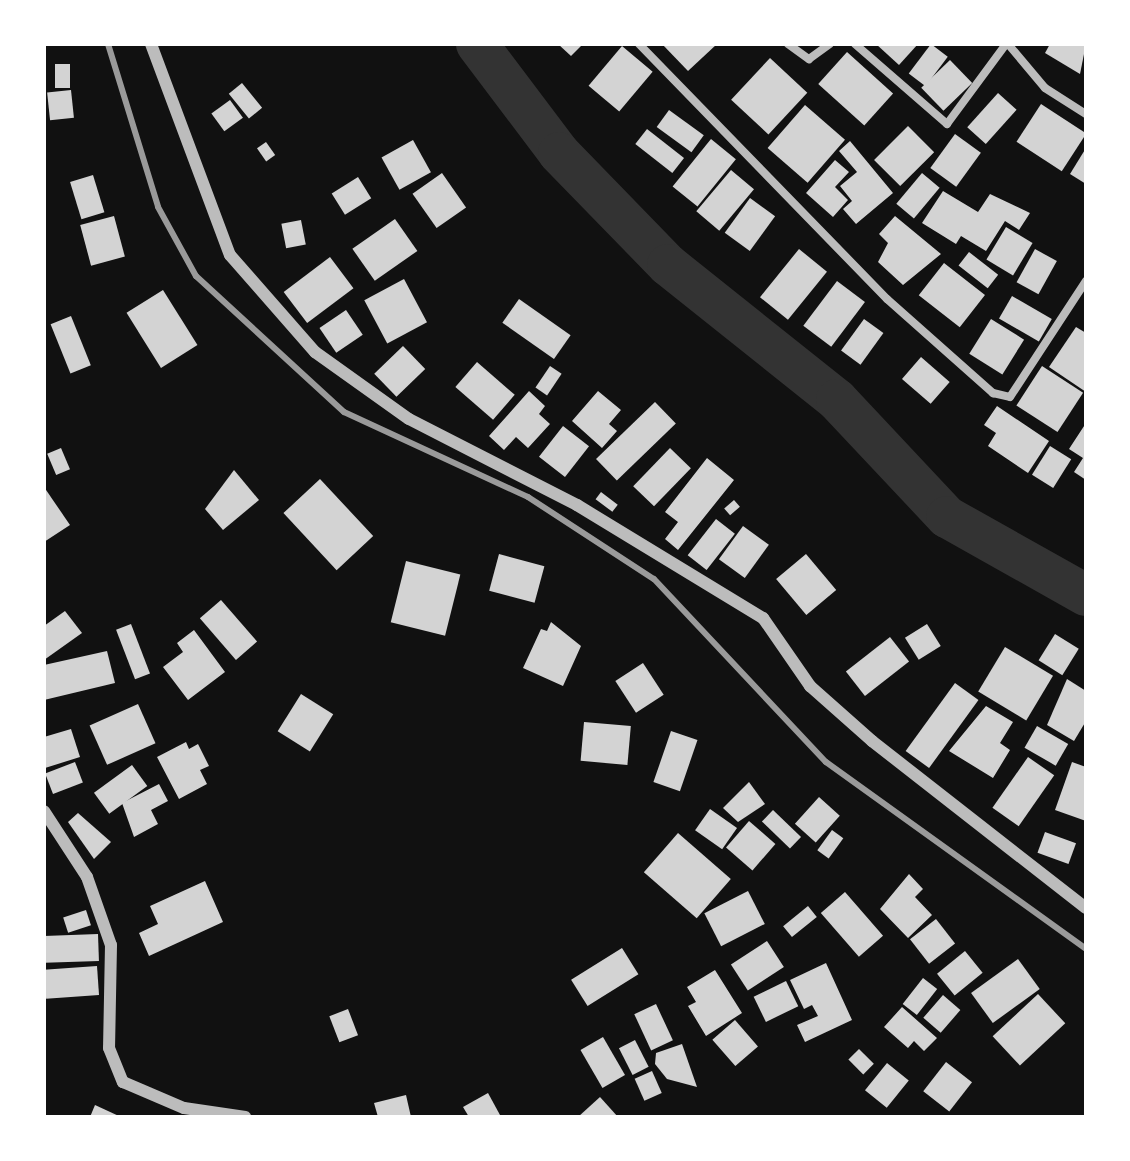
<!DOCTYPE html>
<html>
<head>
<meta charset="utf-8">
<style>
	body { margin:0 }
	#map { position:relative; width:1130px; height:1161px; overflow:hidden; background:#111; font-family:Poppins,sans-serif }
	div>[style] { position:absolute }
	.river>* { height:42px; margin:-21px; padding:0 21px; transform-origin:21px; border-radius:21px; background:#333 }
	.building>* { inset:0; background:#d3d3d3; transform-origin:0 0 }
	.minor>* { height:8px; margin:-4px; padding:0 4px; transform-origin:4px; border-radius:4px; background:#bcbcbc }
	.tertiary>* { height:12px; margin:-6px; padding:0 6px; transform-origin:6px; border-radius:6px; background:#bcbcbc }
	.rail>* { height:6px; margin:-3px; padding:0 3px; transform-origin:3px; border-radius:3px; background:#9a9a9a }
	span { translate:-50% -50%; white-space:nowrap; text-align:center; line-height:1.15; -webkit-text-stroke:6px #fff; paint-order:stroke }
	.frame { position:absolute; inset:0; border:46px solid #fff; pointer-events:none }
</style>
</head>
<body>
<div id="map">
	<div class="river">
		<i style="left:477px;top:44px;width:136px;rotate:53deg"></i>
		<i style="left:559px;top:153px;width:156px;rotate:45.8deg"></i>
		<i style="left:668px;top:265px;width:216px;rotate:38.6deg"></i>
		<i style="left:837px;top:400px;width:161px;rotate:46.8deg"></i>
		<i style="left:947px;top:517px;width:159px;rotate:29.3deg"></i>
	</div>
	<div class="building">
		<i style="clip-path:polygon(558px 44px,583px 44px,571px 56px)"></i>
		<i style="clip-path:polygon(662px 44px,717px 44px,688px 71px)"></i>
		<i style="clip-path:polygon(876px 44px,918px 44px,899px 65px)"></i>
		<i style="left:931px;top:44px;width:21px;height:37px;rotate:37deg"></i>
		<i style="clip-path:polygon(1050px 44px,1086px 44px,1080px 74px,1045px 53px)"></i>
		<i style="left:622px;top:46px;width:40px;height:52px;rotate:40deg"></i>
		<i style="left:847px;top:52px;width:62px;height:43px;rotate:42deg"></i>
		<i style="left:770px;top:58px;width:51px;height:57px;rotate:43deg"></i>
		<i style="left:950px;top:60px;width:32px;height:40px;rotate:46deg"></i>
		<i style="left:55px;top:64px;width:15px;height:24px"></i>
		<i style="left:242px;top:83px;width:32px;height:17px;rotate:51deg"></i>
		<i style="left:71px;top:90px;width:28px;height:24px;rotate:84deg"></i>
		<i style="left:998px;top:93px;width:25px;height:46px;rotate:42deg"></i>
		<i style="left:230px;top:100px;width:22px;height:23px;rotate:54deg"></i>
		<i style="left:1041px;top:104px;width:54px;height:45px;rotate:33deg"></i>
		<i style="left:805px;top:105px;width:53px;height:57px;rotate:41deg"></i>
		<i style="left:669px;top:110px;width:43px;height:21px;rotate:36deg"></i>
		<i style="left:908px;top:126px;width:37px;height:48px;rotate:45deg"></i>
		<i style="left:647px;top:129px;width:47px;height:19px;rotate:38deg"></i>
		<i style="left:955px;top:134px;width:32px;height:42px;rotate:36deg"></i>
		<i style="left:711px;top:139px;width:32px;height:61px;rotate:39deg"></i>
		<i style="left:413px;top:140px;width:37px;height:36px;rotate:61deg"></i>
		<i style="clip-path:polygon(850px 141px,893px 193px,856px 224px,843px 209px,852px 201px,840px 186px,857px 172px,839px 151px)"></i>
		<i style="left:266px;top:142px;width:16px;height:11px;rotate:55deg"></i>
		<i style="clip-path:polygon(1086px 148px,1086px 184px,1070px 174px)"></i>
		<i style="clip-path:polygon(835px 160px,849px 172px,835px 187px,848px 200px,833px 217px,806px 193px)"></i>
		<i style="left:731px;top:170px;width:30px;height:54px;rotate:40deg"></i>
		<i style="left:442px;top:173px;width:42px;height:36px;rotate:55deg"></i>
		<i style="left:922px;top:173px;width:23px;height:40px;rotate:40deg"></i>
		<i style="left:93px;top:175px;width:39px;height:24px;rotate:73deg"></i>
		<i style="left:358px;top:177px;width:25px;height:31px;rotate:58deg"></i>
		<i style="clip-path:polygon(943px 191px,978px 212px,990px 194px,1030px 213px,1019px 230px,1005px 221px,986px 251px,961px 236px,956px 244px,922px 223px)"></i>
		<i style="left:750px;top:198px;width:31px;height:43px;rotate:36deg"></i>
		<i style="left:114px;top:216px;width:42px;height:35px;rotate:75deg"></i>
		<i style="clip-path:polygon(895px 216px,941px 254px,903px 285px,878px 262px,888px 243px,879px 234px)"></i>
		<i style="left:395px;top:219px;width:39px;height:52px;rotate:55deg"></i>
		<i style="left:301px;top:220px;width:25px;height:20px;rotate:79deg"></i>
		<i style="left:1006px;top:227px;width:31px;height:38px;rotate:31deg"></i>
		<i style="left:799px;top:249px;width:36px;height:62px;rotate:39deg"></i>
		<i style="left:1035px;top:249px;width:25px;height:38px;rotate:29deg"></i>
		<i style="left:969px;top:252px;width:37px;height:17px;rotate:38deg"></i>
		<i style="left:330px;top:257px;width:39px;height:58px;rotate:53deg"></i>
		<i style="left:944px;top:263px;width:52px;height:41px;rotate:38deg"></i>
		<i style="left:404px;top:279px;width:49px;height:45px;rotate:62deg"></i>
		<i style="left:837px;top:281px;width:35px;height:56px;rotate:37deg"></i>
		<i style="left:163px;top:290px;width:65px;height:43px;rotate:58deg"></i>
		<i style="left:1012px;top:296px;width:46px;height:26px;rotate:30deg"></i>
		<i style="left:519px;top:299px;width:63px;height:29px;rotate:35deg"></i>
		<i style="left:346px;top:310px;width:30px;height:32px;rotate:56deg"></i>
		<i style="left:71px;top:316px;width:53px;height:22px;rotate:68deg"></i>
		<i style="left:864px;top:319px;width:24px;height:39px;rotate:36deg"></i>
		<i style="left:991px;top:319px;width:39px;height:41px;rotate:32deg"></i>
		<i style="clip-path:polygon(1076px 327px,1086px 333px,1086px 392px,1049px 367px)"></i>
		<i style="left:403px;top:346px;width:32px;height:40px;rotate:46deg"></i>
		<i style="left:921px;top:357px;width:38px;height:29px;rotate:41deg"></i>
		<i style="left:477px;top:362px;width:50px;height:33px;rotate:41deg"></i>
		<i style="left:550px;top:366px;width:14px;height:26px;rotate:34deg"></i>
		<i style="left:1042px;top:366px;width:49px;height:47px;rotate:33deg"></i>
		<i style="clip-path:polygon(529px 391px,545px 406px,539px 414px,550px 424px,528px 448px,516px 437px,504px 450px,489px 436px)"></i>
		<i style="clip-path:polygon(598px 391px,621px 410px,609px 424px,617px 431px,602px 448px,572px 421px)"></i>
		<i style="left:655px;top:402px;width:30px;height:82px;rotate:46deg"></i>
		<i style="clip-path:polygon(997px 406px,1049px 441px,1028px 473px,988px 446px,996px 433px,984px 425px)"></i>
		<i style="clip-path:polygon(1086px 423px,1086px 480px,1074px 472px,1083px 458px,1069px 449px)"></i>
		<i style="left:563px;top:426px;width:33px;height:39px;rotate:38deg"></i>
		<i style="left:1050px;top:446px;width:25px;height:34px;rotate:32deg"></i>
		<i style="left:61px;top:448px;width:23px;height:15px;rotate:67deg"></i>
		<i style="left:670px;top:448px;width:29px;height:53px;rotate:44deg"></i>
		<i style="clip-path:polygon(707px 458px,734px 480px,678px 550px,665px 539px,678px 522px,665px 512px)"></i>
		<i style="clip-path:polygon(234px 470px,259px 500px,223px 530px,205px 509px)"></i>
		<i style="left:320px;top:479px;width:78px;height:50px;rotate:47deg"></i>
		<i style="clip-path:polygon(44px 487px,70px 525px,44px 542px)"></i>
		<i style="left:601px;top:492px;width:21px;height:9px;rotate:37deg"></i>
		<i style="left:734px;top:500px;width:9px;height:13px;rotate:49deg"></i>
		<i style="left:716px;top:519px;width:24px;height:46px;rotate:38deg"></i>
		<i style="left:743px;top:526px;width:32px;height:41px;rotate:36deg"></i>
		<i style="left:499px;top:554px;width:47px;height:38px;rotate:15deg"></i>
		<i style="left:806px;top:554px;width:47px;height:39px;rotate:50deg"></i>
		<i style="left:406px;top:561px;width:56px;height:63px;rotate:14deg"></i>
		<i style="left:221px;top:600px;width:55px;height:28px;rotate:49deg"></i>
		<i style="clip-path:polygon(65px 611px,82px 633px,44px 660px,44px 626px)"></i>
		<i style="clip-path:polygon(551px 622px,581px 646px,563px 686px,523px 668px,541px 629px,547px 631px)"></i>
		<i style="left:131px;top:624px;width:53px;height:16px;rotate:69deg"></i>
		<i style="left:927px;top:624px;width:26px;height:26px;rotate:58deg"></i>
		<i style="clip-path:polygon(194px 630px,225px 672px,188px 700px,163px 667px,183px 652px,177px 643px)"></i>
		<i style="left:1055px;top:634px;width:28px;height:31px;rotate:32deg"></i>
		<i style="left:890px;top:637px;width:31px;height:56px;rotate:52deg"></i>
		<i style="left:1005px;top:647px;width:56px;height:52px;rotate:31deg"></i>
		<i style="clip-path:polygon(107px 651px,115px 683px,44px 700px,44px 665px)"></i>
		<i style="left:643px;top:663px;width:38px;height:33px;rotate:57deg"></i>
		<i style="clip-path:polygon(1067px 679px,1086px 691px,1086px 721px,1074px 741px,1047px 725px)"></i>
		<i style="left:955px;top:683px;width:29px;height:84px;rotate:36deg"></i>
		<i style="left:301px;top:694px;width:38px;height:44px;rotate:32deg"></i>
		<i style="left:138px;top:704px;width:43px;height:53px;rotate:66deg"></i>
		<i style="clip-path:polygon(986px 706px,1013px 722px,1000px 743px,1010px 750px,993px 778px,949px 751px)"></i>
		<i style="left:584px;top:722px;width:47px;height:39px;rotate:5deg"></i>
		<i style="left:1037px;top:726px;width:36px;height:25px;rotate:30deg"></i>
		<i style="clip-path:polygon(71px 729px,80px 757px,45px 768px,44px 737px)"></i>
		<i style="left:671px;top:731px;width:28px;height:54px;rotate:19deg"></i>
		<i style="clip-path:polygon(186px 742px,189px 749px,198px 744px,209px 766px,200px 770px,207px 784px,179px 799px,157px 757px)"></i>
		<i style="left:1028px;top:757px;width:32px;height:62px;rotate:35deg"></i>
		<i style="left:75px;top:762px;width:22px;height:32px;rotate:69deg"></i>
		<i style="clip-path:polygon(1072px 762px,1086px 767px,1086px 821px,1055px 810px)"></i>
		<i style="left:132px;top:765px;width:26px;height:47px;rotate:54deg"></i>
		<i style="clip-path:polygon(749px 782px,765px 804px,738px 822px,723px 808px)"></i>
		<i style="clip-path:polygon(159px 784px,168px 801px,151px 810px,158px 824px,134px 837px,122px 803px)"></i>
		<i style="left:819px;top:797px;width:28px;height:36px;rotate:42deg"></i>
		<i style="left:710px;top:809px;width:33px;height:26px;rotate:35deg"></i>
		<i style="left:773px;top:810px;width:39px;height:16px;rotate:44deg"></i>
		<i style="clip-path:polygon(78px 813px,111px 842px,94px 859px,68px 822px)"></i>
		<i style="left:749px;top:821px;width:35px;height:35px;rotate:41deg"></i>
		<i style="left:832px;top:830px;width:14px;height:25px;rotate:36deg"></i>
		<i style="left:1045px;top:832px;width:33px;height:22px;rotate:20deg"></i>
		<i style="left:678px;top:833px;width:70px;height:52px;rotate:41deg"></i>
		<i style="clip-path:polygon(909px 874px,923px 889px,915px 897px,932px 915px,908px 938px,880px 909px)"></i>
		<i style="clip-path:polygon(205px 881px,223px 922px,149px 956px,139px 933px,158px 924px,150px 906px)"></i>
		<i style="left:748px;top:891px;width:37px;height:49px;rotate:63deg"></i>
		<i style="left:845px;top:892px;width:58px;height:32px;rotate:49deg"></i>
		<i style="left:808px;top:906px;width:14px;height:32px;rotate:51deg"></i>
		<i style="left:86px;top:910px;width:16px;height:24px;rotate:72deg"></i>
		<i style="left:936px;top:919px;width:31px;height:33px;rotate:52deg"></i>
		<i style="left:98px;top:934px;width:27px;height:54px;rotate:88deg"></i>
		<i style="left:767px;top:941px;width:31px;height:43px;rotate:57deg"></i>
		<i style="left:622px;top:948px;width:31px;height:60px;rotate:58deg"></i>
		<i style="left:965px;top:951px;width:28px;height:36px;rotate:51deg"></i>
		<i style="left:1018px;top:959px;width:37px;height:58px;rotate:54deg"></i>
		<i style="clip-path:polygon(826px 963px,852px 1020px,805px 1042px,797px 1025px,818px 1016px,812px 1005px,804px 1009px,790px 980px)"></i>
		<i style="left:97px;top:966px;width:29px;height:53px;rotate:86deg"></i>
		<i style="clip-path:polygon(715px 970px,742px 1013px,706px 1036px,688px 1006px,696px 1002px,687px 987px)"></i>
		<i style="left:923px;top:978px;width:18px;height:33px;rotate:38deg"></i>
		<i style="left:786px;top:981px;width:28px;height:36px;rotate:64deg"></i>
		<i style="left:1038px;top:994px;width:40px;height:62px;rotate:47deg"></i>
		<i style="left:943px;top:995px;width:23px;height:30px;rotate:41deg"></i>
		<i style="left:656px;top:1004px;width:40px;height:24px;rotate:65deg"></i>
		<i style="clip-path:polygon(902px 1007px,937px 1038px,924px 1051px,914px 1041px,908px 1048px,884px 1027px)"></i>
		<i style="left:348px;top:1009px;width:28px;height:20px;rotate:69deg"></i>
		<i style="left:735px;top:1020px;width:35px;height:30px;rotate:49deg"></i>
		<i style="left:603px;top:1037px;width:44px;height:26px;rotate:60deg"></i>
		<i style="left:635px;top:1040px;width:30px;height:18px;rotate:63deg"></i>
		<i style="clip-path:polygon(682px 1044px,697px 1087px,667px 1079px,655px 1064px,656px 1053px)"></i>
		<i style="left:859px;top:1049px;width:21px;height:15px;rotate:45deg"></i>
		<i style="left:946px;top:1062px;width:33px;height:37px;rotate:38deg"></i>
		<i style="left:887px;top:1063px;width:28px;height:35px;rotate:39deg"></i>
		<i style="left:652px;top:1071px;width:24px;height:19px;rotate:66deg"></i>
		<i style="clip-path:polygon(488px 1093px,500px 1115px,469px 1117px,463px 1107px)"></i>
		<i style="clip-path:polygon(406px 1095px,411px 1117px,378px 1117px,374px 1103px)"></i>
		<i style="clip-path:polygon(600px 1097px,618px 1117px,578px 1117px)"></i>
		<i style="clip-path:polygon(95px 1105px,121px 1117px,90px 1117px)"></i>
	</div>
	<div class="minor">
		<i style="left:639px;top:44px;width:356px;rotate:45.8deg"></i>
		<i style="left:887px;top:299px;width:142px;rotate:41.6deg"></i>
		<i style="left:993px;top:393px;width:17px;rotate:13deg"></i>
		<i style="left:1010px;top:397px;width:139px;rotate:-56.8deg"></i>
		<i style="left:788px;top:44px;width:26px;rotate:36deg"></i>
		<i style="left:809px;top:59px;width:26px;rotate:-36deg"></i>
		<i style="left:855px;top:44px;width:122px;rotate:41deg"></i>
		<i style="left:947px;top:124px;width:99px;rotate:-53.6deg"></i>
		<i style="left:1008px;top:44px;width:57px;rotate:49.9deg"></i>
		<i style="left:1045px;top:88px;width:49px;rotate:32.4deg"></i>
	</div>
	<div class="tertiary">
		<i style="left:151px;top:44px;width:225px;rotate:69.5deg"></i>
		<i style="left:230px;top:255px;width:129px;rotate:48.8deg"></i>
		<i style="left:315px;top:352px;width:115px;rotate:35.5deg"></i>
		<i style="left:409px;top:419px;width:189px;rotate:27.1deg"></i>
		<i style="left:577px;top:505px;width:218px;rotate:31.3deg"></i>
		<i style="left:763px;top:618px;width:83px;rotate:55.3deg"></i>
		<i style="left:810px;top:686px;width:83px;rotate:41.6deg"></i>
		<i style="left:872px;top:741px;width:271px;rotate:38deg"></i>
		<i style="left:44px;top:811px;width:79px;rotate:56.9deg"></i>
		<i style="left:87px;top:877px;width:72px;rotate:70.6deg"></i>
		<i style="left:111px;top:945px;width:103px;rotate:91.1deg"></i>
		<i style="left:109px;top:1048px;width:37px;rotate:68deg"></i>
		<i style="left:123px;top:1082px;width:66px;rotate:23.1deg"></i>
		<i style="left:184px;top:1108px;width:62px;rotate:8.4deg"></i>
	</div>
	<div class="rail">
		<i style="left:108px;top:44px;width:170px;rotate:72.9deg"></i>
		<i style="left:158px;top:207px;width:79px;rotate:61.2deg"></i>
		<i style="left:196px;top:276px;width:201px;rotate:42.6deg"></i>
		<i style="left:344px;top:412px;width:203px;rotate:24.8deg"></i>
		<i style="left:528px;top:497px;width:150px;rotate:33.1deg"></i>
		<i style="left:654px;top:579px;width:251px;rotate:46.8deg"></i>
		<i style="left:826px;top:762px;width:320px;rotate:35.7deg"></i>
	</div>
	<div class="frame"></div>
</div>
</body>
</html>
